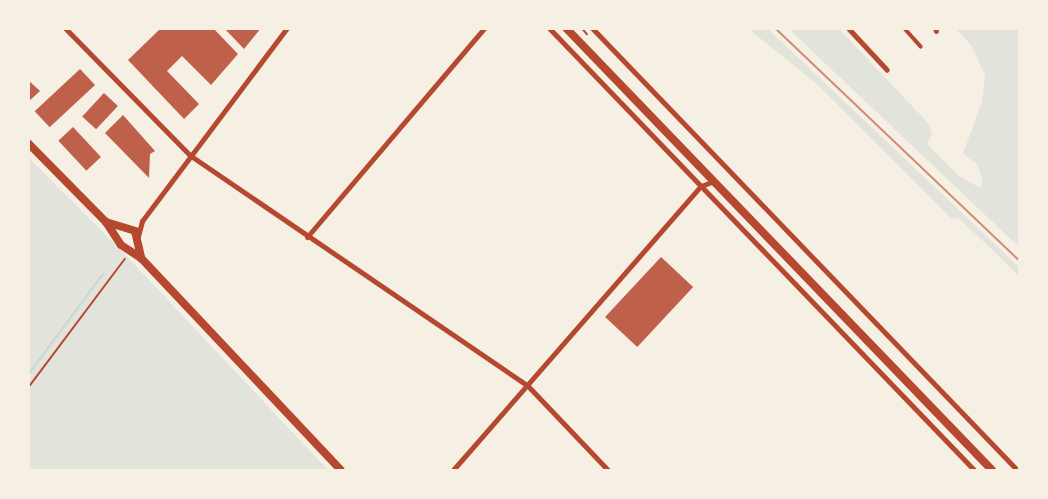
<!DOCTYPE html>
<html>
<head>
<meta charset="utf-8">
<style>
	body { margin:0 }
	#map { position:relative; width:1048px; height:499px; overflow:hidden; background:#f6efe4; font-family:"Fira Sans Condensed",sans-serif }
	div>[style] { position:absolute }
	.green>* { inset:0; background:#e2e4dc }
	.stream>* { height:2px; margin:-1px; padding:0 1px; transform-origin:1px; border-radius:1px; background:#c9d6d2 }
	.building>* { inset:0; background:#bf614a; transform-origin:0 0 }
	.path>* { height:1.5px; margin:-0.75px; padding:0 0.75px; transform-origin:0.75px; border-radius:0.75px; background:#b5482f }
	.pedestrian>* { height:4px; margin:-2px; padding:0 2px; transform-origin:2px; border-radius:2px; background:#b5482f }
	.minor>* { height:5px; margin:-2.5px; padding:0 2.5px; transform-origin:2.5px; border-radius:2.5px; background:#b5482f }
	.secondary>* { height:8px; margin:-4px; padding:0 4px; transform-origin:4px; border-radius:4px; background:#b5482f }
	.primary>* { height:8px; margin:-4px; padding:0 4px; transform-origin:4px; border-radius:4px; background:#b5482f }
	.rail>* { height:2px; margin:-1px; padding:0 1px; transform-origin:1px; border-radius:1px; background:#cf8b77 }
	span { translate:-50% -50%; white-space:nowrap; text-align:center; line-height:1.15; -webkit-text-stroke:6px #f6efe4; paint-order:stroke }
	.frame { position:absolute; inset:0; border:30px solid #f6efe4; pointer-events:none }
</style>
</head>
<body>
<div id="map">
	<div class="green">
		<i style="clip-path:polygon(749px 29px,768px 29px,1019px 267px,1019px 276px,960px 219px,951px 218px,818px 85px)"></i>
		<i style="clip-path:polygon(789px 29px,839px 29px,928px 123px,932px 134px,927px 144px,959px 176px,980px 188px,983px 181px,977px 164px,963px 154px,982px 101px,985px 75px,971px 45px,956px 29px,1019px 29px,1019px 247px)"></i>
		<i style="clip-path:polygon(28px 157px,116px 245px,328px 470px,29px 470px)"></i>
	</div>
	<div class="stream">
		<i style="left:28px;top:375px;width:126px;rotate:-53.4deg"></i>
	</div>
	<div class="building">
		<i style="clip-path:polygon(161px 28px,213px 28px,238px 54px,211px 85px,182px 56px,167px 71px,199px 104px,184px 119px,128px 60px)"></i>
		<i style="clip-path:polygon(224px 28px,261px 28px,244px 49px)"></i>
		<i style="left:80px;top:69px;width:22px;height:62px;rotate:47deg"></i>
		<i style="clip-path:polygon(28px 80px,40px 91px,28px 102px)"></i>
		<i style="left:104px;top:93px;width:19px;height:32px;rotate:43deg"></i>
		<i style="clip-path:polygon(123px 115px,155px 151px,150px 154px,149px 178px,105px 133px)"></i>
		<i style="left:73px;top:127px;width:41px;height:20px;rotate:47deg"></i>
		<i style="left:661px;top:257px;width:44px;height:82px;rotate:43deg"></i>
	</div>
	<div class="path">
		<i style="left:582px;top:28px;width:8px;rotate:50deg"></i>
		<i style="left:28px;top:388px;width:161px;rotate:-53.1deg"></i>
	</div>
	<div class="pedestrian">
		<i style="left:904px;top:28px;width:25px;rotate:48deg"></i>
	</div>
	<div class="minor">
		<i style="left:65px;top:28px;width:180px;rotate:45.5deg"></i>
		<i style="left:191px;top:156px;width:407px;rotate:34.3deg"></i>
		<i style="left:527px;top:385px;width:117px;rotate:46.4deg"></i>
		<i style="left:549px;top:28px;width:613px;rotate:46.12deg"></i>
		<i style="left:592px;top:28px;width:613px;rotate:46.12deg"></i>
		<i style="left:848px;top:28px;width:57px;rotate:47.1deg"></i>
		<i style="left:935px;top:28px;width:3px;rotate:72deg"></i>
		<i style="left:138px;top:236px;width:16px;rotate:-75deg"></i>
		<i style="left:142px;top:221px;width:241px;rotate:-53.1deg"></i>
		<i style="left:307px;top:237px;width:274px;rotate:-49.7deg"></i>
		<i style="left:453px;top:470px;width:377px;rotate:-48.9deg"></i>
		<i style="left:701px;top:186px;width:14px;rotate:-21deg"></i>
	</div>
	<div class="secondary">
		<i style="left:28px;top:143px;width:111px;rotate:45.4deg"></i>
		<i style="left:106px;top:222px;width:27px;rotate:57deg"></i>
		<i style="left:121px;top:245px;width:24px;rotate:33deg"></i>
		<i style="left:141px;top:258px;width:291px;rotate:46.7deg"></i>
		<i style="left:106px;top:222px;width:30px;rotate:17deg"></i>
		<i style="left:135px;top:231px;width:28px;rotate:77deg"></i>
	</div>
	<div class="primary">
		<i style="left:566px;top:28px;width:614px;rotate:46.06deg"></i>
	</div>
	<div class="rail">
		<i style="left:775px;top:28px;width:338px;rotate:43.6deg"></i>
	</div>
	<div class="frame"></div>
</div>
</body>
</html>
